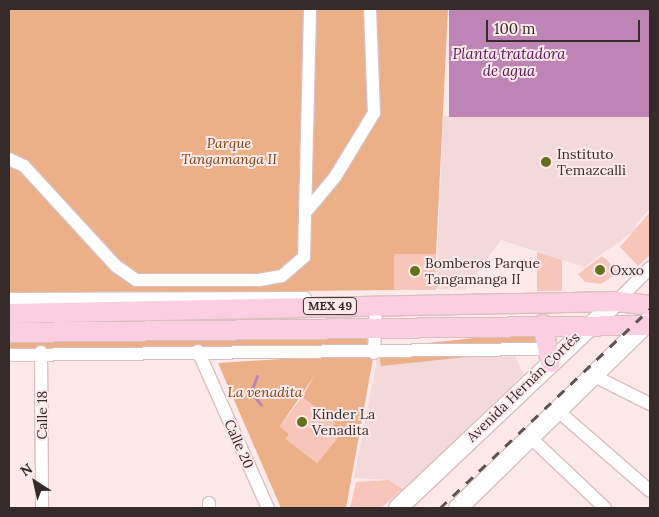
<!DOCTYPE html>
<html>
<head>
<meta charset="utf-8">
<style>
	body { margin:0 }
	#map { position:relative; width:659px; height:517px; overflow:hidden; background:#fee9ea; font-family:Lora,serif }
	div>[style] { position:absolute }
	.built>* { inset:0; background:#f4d9db }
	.green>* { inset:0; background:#ebb088; transform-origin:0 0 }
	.water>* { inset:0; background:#bf84b6; transform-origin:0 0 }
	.stream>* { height:3px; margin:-1.5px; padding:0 1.5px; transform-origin:1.5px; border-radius:1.5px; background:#bf84b6 }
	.building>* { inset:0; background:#f7c5b9; transform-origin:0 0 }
	.roads { filter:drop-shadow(1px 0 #d9bfc1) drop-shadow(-1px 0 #d9bfc1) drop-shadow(0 1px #d9bfc1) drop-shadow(0 -1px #d9bfc1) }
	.street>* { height:12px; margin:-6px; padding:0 6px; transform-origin:6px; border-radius:6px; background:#fff }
	.secondary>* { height:18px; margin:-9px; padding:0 9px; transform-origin:9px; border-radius:9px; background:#fff }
	.primary>* { height:19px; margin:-9.5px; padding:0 9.5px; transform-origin:9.5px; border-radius:9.5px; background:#fbcee1 }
	.rail>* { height:3px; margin-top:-1.5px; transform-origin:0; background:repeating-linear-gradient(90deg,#5d5151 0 9px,transparent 0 18px) }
	.dots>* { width:14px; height:14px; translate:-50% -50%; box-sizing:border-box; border:2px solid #fee9ea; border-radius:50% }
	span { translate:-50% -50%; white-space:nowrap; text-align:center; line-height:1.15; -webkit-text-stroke:4px #fee9ea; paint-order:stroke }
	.shield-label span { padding:1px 4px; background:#fee9ea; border:1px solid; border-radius:4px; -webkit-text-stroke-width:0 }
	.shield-label { font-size:12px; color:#352b2b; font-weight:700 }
	.park-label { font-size:14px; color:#7f430e; font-style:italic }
	.poi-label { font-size:14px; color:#352b2b }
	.left { translate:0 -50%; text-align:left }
	.street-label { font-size:14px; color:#352b2b }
	.water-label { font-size:15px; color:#5a1355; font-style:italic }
	.frame { position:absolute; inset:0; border:10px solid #352b2b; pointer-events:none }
	.north { position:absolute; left:10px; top:457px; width:50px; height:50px; -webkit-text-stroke:4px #fee9ea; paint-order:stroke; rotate:325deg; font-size:14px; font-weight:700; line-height:20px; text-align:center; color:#352b2b }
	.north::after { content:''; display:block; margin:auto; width:18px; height:22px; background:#352b2b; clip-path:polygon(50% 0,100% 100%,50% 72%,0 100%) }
	.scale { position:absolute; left:486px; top:20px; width:154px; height:22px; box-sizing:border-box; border:2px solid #352b2b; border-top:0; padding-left:6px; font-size:15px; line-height:18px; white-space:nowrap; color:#352b2b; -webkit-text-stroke:4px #fee9ea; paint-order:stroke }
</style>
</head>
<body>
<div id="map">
	<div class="built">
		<i style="clip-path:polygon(650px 113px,650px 209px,634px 226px,637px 229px,584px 267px,501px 240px,465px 290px,436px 289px,443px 116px)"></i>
		<i style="clip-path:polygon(515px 356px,524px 374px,404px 489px,389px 480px,354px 478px,377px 359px)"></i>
	</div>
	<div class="green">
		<i style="clip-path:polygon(9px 9px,448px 9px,436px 254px,394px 254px,394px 290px,9px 294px)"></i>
		<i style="clip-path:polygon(365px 327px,368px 348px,9px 355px,9px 340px)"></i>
		<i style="left:542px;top:331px;width:18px;height:164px;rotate:84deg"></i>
		<i style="clip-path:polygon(evenodd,374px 353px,346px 508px,281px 508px,218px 363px,374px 353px,315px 375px,302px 397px,335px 423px,330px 428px,339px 436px,317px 463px,286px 439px,289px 434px,280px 426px,315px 375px)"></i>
	</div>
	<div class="water">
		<i style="left:449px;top:9px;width:201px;height:108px"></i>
	</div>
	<div class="stream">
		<i style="left:257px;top:376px;width:17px;rotate:111deg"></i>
		<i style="left:251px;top:392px;width:16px;rotate:52deg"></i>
	</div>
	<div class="building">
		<i style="clip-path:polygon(650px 212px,650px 255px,638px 266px,620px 247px)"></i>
		<i style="clip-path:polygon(537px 252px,562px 260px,562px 291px,537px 291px)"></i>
		<i style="left:394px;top:254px;width:42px;height:36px"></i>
		<i style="clip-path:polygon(602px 256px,619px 272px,601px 284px,585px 282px,578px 274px)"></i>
		<i style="clip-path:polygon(302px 397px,335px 423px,330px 428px,339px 436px,317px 463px,286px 439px,289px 434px,280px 426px)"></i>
		<i style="clip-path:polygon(389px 480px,403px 489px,381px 508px,350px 508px,356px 482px)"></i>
	</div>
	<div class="roads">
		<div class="street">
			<i style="left:9px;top:159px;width:17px;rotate:25deg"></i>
			<i style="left:24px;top:166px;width:136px;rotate:47.4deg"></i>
			<i style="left:116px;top:266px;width:24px;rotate:35deg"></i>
			<i style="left:136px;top:280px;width:123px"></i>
			<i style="left:259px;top:280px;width:23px;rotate:-10deg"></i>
			<i style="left:282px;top:276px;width:29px;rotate:-41deg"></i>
			<i style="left:304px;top:257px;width:248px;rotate:-88.6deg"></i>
			<i style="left:305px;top:213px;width:47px;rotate:-50.2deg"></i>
			<i style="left:335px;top:177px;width:75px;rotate:-58.6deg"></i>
			<i style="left:374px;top:113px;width:104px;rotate:-92.2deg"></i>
			<i style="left:9px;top:299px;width:296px;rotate:-0.2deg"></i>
			<i style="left:617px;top:301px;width:47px;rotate:-45deg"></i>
			<i style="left:369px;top:303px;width:7px;rotate:16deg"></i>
			<i style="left:376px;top:305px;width:48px;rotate:92.4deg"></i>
			<i style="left:198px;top:351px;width:172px;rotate:66deg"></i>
			<i style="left:41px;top:352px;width:156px;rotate:89.6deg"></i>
			<i style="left:9px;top:355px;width:539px;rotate:-0.64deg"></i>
			<i style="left:594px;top:376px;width:63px;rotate:26.6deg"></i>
			<i style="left:558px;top:411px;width:122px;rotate:41deg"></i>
			<i style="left:530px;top:437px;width:103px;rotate:43.4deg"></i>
			<i style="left:209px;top:503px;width:5px;rotate:90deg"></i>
		</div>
		<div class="secondary">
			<i style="left:398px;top:508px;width:301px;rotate:-43.4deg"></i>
			<i style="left:458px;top:508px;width:269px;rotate:-44.4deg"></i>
		</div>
		<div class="primary">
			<i style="left:9px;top:313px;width:608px;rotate:-1.13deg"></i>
			<i style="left:617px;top:301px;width:33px;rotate:7deg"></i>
			<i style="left:542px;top:324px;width:39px;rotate:78deg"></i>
			<i style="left:9px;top:332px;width:641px;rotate:-0.63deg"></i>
		</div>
	</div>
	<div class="rail">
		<i style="left:440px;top:508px;width:289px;rotate:-43.5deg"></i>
	</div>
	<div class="dots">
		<i style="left:546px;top:162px;background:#64701a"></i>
		<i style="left:600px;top:270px;background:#64701a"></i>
		<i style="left:415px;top:271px;background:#64701a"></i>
		<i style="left:302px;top:422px;background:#64701a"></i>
	</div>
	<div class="shield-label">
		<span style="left:330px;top:306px">MEX 49</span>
	</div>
	<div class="park-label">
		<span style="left:229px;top:151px">Parque<br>Tangamanga II</span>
		<span style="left:265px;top:392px">La venadita</span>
	</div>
	<div class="poi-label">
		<span class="left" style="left:557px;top:162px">Instituto<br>Temazcalli</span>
		<span class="left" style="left:425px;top:271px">Bomberos Parque<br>Tangamanga II</span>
		<span class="left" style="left:610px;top:270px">Oxxo</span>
		<span class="left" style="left:312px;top:422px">Kinder La<br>Venadita</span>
	</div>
	<div class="street-label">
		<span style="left:523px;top:387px;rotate:-44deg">Avenida Hernán Cortés</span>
		<span style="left:42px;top:415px;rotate:-90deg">Calle 18</span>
		<span style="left:239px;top:444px;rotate:66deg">Calle 20</span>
	</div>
	<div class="water-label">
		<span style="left:509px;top:62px">Planta tratadora<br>de agua</span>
	</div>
	<div class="frame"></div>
	<div class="north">N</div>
	<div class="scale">100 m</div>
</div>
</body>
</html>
